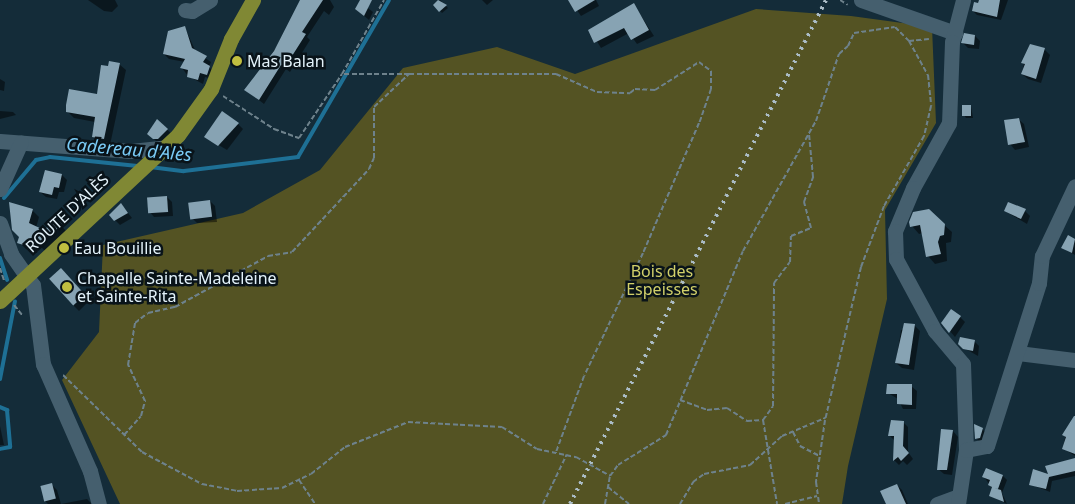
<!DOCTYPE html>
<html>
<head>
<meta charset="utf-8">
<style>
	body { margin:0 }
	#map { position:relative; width:1075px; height:504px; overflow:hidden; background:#142c39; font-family:"Noto Sans",sans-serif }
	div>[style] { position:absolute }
	.green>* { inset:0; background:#545323 }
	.shadow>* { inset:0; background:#0007 }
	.stream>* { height:4px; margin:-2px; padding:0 2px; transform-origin:2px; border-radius:2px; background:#1e7095 }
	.building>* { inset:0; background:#87a3b3; transform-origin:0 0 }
	.path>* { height:2px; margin-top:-1px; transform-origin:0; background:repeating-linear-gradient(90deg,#6e828c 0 5px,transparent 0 7.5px) }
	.minor>* { height:15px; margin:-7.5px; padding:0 7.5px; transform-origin:7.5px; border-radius:7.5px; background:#455f6e }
	.major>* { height:15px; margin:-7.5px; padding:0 7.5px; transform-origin:7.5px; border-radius:7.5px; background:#808834 }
	.rail>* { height:4px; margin-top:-2px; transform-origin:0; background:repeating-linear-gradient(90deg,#abbcc6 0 2.5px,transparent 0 7.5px) }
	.dots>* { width:14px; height:14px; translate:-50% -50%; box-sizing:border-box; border:2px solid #091319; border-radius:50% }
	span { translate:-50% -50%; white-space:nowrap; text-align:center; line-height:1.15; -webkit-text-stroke:5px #091319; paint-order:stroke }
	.poi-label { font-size:16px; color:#e3f2fa }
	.left { translate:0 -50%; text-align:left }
	.street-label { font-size:16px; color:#e3f2fa }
	.park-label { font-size:16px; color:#d1d06a }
	.water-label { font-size:18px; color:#7acbf6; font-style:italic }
</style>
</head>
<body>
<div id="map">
	<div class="green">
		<i style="clip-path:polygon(756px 9px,851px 16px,932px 27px,936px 123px,885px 210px,887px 299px,848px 466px,842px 504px,120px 504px,62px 380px,99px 332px,103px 245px,243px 213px,320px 170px,403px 68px,497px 47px,575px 74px)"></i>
	</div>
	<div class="shadow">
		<i style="clip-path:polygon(88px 0,115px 0,118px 6px,112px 12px,104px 11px)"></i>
		<i style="clip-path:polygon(301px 0,330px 0,334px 7px,329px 15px,324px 11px,307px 37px,310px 40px,290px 72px,286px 69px,264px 104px,246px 90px,287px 32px)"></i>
		<i style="clip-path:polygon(440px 0,448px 8px,442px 13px,435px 5px)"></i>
		<i style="clip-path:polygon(482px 0,493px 0,487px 5px)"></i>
		<i style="clip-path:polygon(570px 0,596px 0,599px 6px,581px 16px)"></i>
		<i style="clip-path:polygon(980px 0,1008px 0,1001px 20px,977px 15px,973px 11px)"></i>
		<i style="clip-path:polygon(360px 2px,373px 12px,369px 20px,356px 9px)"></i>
		<i style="clip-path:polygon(634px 5px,654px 36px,637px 44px,629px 33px,601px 48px,590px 30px)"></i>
		<i style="clip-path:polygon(185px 28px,196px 52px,211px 62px,209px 67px,214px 72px,212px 79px,205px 77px,203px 84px,188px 76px,182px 68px,185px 62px,169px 59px,164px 54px)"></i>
		<i style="clip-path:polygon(975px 36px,980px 41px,979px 49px,968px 48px,963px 43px)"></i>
		<i style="clip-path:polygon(1044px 49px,1050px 55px,1041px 83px,1028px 79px,1022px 74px,1026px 53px)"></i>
		<i style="clip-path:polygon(119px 64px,126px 70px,110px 145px,100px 143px,94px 136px,95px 122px,74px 118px,67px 111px,98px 95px,109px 68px)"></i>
		<i style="clip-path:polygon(0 79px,5px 82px,4px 91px,0 90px)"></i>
		<i style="clip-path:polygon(971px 106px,973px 118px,966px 118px,964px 115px)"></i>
		<i style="clip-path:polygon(0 111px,13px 112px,16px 115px,0 119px)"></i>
		<i style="clip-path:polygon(1018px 119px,1024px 124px,1029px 147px,1015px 150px,1010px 144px)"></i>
		<i style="clip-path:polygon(157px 121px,172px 134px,159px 144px,149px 134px)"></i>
		<i style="clip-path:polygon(238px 124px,243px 129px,227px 150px,205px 137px)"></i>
		<i style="clip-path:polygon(62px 175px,67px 180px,64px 192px,59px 192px,57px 199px,46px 197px,40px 192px)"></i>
		<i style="clip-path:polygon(167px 197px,172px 202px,173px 216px,154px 217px,149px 211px)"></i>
		<i style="clip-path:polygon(210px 201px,215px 206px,217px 222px,197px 223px,192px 218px)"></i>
		<i style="clip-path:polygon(121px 204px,132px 218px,120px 225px,115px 220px)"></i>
		<i style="clip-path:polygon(32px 210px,39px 217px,36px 228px,44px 232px,56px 220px,67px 232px,47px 253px,39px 245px,37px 253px,26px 249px,19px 242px)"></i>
		<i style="clip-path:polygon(1005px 211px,1025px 211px,1030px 216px,1027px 224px)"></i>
		<i style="clip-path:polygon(914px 213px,944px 225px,952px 232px,951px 242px,946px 243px,947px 261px,935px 264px,928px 256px,923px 233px,919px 234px,912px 226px)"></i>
		<i style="clip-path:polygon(1068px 236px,1075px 240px,1075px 255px,1063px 248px)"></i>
		<i style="clip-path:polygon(66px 275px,89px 301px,79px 311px,74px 306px)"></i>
		<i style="clip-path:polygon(960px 317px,965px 322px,955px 337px,943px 323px)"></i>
		<i style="clip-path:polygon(915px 326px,920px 331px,914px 370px,902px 368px,896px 363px,901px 330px)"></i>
		<i style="clip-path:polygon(974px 341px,979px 346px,978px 356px,964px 348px)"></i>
		<i style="clip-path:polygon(911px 386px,917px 391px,916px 409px,903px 409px,898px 399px,888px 393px)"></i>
		<i style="clip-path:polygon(903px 422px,908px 427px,908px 452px,913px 459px,907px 465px,903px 461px,899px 465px,894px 460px,895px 441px,890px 436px)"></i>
		<i style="clip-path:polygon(0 426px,4px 445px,0 445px)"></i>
		<i style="clip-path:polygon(1067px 428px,1075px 430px,1075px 456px,1063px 448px)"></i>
		<i style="clip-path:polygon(982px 429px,988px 434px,981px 443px,976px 438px)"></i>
		<i style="clip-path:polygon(953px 431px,958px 437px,952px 475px,944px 474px,938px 469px)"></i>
		<i style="clip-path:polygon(1075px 459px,1075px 476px,1052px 481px,1050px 492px,1030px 484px)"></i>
		<i style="clip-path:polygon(1003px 476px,1007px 480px,1002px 493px,1007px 504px,991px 496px,993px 489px,984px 477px)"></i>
		<i style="clip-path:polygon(52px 485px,57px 490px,61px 504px,87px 499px,92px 504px,48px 504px,45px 501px)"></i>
		<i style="clip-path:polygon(897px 485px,902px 490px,908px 504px,891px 504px)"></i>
	</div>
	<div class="stream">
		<i style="left:150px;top:167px;width:34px;rotate:7deg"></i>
		<i style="left:184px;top:171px;width:115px;rotate:-7deg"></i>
		<i style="left:298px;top:157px;width:181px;rotate:-59.9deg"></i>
		<i style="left:4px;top:198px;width:50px;rotate:-49.9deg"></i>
		<i style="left:36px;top:160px;width:14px;rotate:-12deg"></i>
		<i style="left:50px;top:157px;width:88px;rotate:5.8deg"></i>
		<i style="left:0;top:258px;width:23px;rotate:72deg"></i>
		<i style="left:0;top:379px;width:79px;rotate:-79.1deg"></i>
		<i style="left:0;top:407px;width:8px;rotate:23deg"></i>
		<i style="left:7px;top:410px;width:37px;rotate:85deg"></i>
		<i style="left:10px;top:447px;width:10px;rotate:169deg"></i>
	</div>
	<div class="building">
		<i style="clip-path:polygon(300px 0,323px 0,302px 32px,306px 34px,285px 67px,281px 65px,259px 100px,244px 90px,274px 51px)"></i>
		<i style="clip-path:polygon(360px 0,372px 0,364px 16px,355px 9px)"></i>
		<i style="clip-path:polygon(438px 0,447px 5px,439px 12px,433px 5px)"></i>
		<i style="clip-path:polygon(568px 0,595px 0,575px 12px)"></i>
		<i style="clip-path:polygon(979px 0,1000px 0,997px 17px,972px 11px,974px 2px,978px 3px)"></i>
		<i style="clip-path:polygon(634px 3px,649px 30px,631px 40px,624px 28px,594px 43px,588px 30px)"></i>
		<i style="clip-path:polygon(185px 26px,192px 48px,207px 56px,203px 62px,210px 66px,207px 75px,200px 73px,198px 80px,187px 77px,188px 70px,180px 68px,185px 59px,163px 54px,168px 31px)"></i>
		<i style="clip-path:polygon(964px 33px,975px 35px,974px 45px,961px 43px)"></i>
		<i style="clip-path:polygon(1030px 44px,1045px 48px,1036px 79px,1021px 74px,1025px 64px,1021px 63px)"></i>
		<i style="clip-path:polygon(109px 61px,120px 63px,104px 139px,92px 137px,95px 117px,66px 112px,66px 105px,69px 89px,97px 94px,101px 65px,108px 66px)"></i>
		<i style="left:962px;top:105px;width:9px;height:11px"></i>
		<i style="clip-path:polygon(222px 111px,239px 123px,218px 146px,204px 137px)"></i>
		<i style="clip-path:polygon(1019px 118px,1025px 142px,1008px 145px,1004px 120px)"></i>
		<i style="clip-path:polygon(157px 119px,168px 129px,158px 139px,153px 139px,147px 134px)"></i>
		<i style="clip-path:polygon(45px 170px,62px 174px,59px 188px,54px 187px,52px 195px,39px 192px)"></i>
		<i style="left:167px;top:196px;width:16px;height:20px;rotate:86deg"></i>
		<i style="left:210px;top:200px;width:17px;height:22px;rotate:83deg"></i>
		<i style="clip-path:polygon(9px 202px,33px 209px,29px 223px,44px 230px,56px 219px,62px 224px,39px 247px,33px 239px,30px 247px,17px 243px,19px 237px,12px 230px)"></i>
		<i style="clip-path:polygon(1008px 202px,1026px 209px,1021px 219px,1004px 211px)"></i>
		<i style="clip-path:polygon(121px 203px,128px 213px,114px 221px,109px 215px)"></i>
		<i style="clip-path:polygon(929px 209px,945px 224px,944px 235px,940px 236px,938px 242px,941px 254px,926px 257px,920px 225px,910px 227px,909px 222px,913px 212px)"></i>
		<i style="clip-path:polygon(1068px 235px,1075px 239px,1072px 253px,1061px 248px)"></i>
		<i style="left:61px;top:268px;width:36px;height:16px;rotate:48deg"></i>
		<i style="clip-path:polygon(951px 309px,961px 316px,949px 333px,941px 323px)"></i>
		<i style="clip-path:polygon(904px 323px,915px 324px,909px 365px,895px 363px)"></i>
		<i style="clip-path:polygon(960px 337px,975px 340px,973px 351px,963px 349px,958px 344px)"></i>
		<i style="clip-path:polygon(887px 384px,912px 384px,912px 405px,897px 404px,897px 394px,886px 394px)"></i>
		<i style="clip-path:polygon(1074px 416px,1075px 416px,1075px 454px,1062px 449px,1066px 437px,1062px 435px)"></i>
		<i style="clip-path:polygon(891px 420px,904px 421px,903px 446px,909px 453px,901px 461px,898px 457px,893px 461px,894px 436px,888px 436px)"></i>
		<i style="clip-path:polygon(974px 424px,983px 428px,980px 438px,975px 439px)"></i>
		<i style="clip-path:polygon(941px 429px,953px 430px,947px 470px,937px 470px)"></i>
		<i style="clip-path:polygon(1075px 458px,1075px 471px,1049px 477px,1046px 489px,1029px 485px,1033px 469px,1048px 474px,1045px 466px)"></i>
		<i style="clip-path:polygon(986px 468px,1003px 475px,998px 489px,994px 488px,1001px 490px,1004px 502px,989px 496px,992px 487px,988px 485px,990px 480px,982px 477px)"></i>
		<i style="left:52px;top:483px;width:16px;height:12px;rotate:76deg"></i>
		<i style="clip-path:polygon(897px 484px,906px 504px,886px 504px,880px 491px)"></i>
	</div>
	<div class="path">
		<i style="left:840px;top:0;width:9px;rotate:32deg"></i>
		<i style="left:909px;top:41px;width:20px;rotate:-6deg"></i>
		<i style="left:409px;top:74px;width:147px"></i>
		<i style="left:556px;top:74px;width:45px;rotate:23.7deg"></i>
		<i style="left:597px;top:92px;width:33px;rotate:2deg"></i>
		<i style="left:630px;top:93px;width:6px;rotate:-39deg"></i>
		<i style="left:635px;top:89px;width:20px;rotate:3deg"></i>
		<i style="left:655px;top:90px;width:52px;rotate:-32.5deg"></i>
		<i style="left:699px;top:62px;width:15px;rotate:37deg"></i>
		<i style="left:711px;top:71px;width:18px;rotate:90deg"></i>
		<i style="left:711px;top:89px;width:36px;rotate:109deg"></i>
		<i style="left:699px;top:123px;width:142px;rotate:113.3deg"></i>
		<i style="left:643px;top:253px;width:136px;rotate:115.6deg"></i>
		<i style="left:584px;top:376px;width:81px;rotate:110.2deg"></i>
		<i style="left:223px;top:96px;width:61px;rotate:32.9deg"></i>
		<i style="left:274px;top:129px;width:27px;rotate:20deg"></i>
		<i style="left:299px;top:138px;width:77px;rotate:-56.1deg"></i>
		<i style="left:0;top:268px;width:13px;rotate:72deg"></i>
		<i style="left:14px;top:305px;width:14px;rotate:51deg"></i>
		<i style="left:63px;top:375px;width:110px;rotate:44.3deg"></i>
		<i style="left:142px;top:452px;width:68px;rotate:28.1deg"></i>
		<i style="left:202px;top:484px;width:36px;rotate:11deg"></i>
		<i style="left:237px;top:491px;width:45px;rotate:-3.8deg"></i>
		<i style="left:282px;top:488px;width:32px;rotate:-26deg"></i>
		<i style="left:311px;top:474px;width:43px;rotate:-38.5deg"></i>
		<i style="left:345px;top:447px;width:68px;rotate:-21.6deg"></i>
		<i style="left:408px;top:422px;width:94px;rotate:3deg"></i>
		<i style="left:502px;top:427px;width:41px;rotate:32.2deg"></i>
		<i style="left:537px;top:449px;width:40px;rotate:12deg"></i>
		<i style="left:576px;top:457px;width:39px;rotate:29deg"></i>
		<i style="left:680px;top:400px;width:29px;rotate:20deg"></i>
		<i style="left:707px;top:410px;width:20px;rotate:-6deg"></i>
		<i style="left:727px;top:408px;width:24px;rotate:33deg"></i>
		<i style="left:747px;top:421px;width:16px;rotate:-4deg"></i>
		<i style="left:763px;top:420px;width:85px;rotate:80.5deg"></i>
		<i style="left:763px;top:420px;width:17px;rotate:-54deg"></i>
		<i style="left:773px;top:406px;width:123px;rotate:-89.5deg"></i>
		<i style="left:774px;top:283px;width:26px;rotate:-53deg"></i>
		<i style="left:790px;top:262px;width:26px;rotate:-88deg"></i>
		<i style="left:791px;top:236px;width:22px;rotate:-22deg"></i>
		<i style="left:811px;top:228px;width:27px;rotate:-105deg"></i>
		<i style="left:804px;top:202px;width:27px;rotate:-70deg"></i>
		<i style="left:813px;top:177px;width:43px;rotate:-95.3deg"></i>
		<i style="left:793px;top:432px;width:16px;rotate:63deg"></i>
		<i style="left:800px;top:446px;width:22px;rotate:27deg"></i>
		<i style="left:124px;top:435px;width:25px;rotate:-48deg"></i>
		<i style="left:141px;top:416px;width:16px;rotate:-75deg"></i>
		<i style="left:145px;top:401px;width:40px;rotate:-115deg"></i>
		<i style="left:128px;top:365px;width:43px;rotate:-80.5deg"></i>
		<i style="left:135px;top:323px;width:16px;rotate:-38deg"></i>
		<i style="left:148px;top:313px;width:28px;rotate:-13deg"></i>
		<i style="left:175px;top:307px;width:106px;rotate:-28.7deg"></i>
		<i style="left:268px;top:256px;width:24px;rotate:-9deg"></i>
		<i style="left:292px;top:252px;width:113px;rotate:-47.1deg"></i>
		<i style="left:369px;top:169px;width:12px;rotate:-66deg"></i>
		<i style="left:374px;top:158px;width:51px;rotate:-90deg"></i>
		<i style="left:374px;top:107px;width:48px;rotate:-43.3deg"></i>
		<i style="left:409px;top:74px;width:67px;rotate:180deg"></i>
		<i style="left:342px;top:74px;width:85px;rotate:-60.4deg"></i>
		<i style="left:299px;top:480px;width:29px;rotate:56deg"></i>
		<i style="left:608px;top:487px;width:27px;rotate:39deg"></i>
		<i style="left:543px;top:504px;width:55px;rotate:-64.4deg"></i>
		<i style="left:605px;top:504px;width:28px;rotate:-80deg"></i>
		<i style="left:610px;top:476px;width:14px;rotate:-54deg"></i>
		<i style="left:618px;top:465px;width:57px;rotate:-32deg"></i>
		<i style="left:666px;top:435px;width:199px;rotate:-67.3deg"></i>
		<i style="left:743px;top:251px;width:149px;rotate:-60.7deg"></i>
		<i style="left:816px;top:121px;width:71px;rotate:-71.1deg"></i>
		<i style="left:839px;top:54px;width:12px;rotate:-42deg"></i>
		<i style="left:848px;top:46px;width:14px;rotate:-65deg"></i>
		<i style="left:854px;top:33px;width:41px;rotate:-8.3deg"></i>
		<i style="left:895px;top:27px;width:20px;rotate:45deg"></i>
		<i style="left:909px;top:41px;width:39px;rotate:61deg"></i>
		<i style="left:928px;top:75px;width:31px;rotate:84deg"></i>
		<i style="left:931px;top:106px;width:31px;rotate:103deg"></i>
		<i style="left:924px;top:136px;width:81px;rotate:119.7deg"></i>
		<i style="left:884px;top:206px;width:65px;rotate:110.7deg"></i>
		<i style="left:861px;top:267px;width:157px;rotate:103.2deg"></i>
		<i style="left:825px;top:420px;width:63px;rotate:98.3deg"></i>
		<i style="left:816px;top:482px;width:22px;rotate:82deg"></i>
		<i style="left:680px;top:504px;width:26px;rotate:-59deg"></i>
		<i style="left:693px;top:482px;width:14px;rotate:-36deg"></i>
		<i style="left:704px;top:474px;width:47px;rotate:-11.1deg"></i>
		<i style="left:750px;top:465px;width:43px;rotate:-42.2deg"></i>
		<i style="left:782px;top:436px;width:47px;rotate:-22.7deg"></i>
		<i style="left:785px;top:504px;width:33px;rotate:-14deg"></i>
	</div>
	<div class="minor">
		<i style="left:861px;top:0;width:100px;rotate:19.3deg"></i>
		<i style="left:963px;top:0;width:43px;rotate:104.7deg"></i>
		<i style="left:952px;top:42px;width:81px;rotate:92.1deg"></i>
		<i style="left:949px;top:123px;width:74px;rotate:119deg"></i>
		<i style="left:913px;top:188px;width:47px;rotate:112.7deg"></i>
		<i style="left:895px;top:231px;width:28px;rotate:88deg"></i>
		<i style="left:896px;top:259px;width:82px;rotate:61.6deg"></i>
		<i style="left:935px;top:331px;width:43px;rotate:49.7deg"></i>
		<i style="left:963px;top:364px;width:86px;rotate:88deg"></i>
		<i style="left:185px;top:10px;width:7px;rotate:8deg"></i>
		<i style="left:192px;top:11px;width:21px;rotate:-31deg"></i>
		<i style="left:0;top:141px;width:131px;rotate:4.4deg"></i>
		<i style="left:131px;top:151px;width:31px;rotate:-6deg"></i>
		<i style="left:0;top:189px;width:51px;rotate:-65.9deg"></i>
		<i style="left:0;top:223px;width:33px;rotate:70deg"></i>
		<i style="left:11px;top:254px;width:38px;rotate:55deg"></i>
		<i style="left:33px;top:285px;width:80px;rotate:82.8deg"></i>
		<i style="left:43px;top:364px;width:117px;rotate:66.3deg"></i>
		<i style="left:90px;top:471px;width:34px;rotate:75deg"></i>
		<i style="left:1018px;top:353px;width:57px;rotate:7deg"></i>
		<i style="left:937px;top:504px;width:23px;rotate:-20deg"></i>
		<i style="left:958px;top:504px;width:55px;rotate:-81.6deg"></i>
		<i style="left:966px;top:450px;width:21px;rotate:-11deg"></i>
		<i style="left:987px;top:446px;width:171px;rotate:-72.3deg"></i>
		<i style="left:1039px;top:283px;width:27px;rotate:-84deg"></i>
		<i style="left:1042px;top:256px;width:77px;rotate:-64.8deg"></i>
	</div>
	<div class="major">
		<i style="left:0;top:301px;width:243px;rotate:-43deg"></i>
		<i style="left:178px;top:135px;width:57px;rotate:-54.3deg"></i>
		<i style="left:211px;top:89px;width:54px;rotate:-68.2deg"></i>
		<i style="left:231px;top:39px;width:45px;rotate:-60.6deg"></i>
	</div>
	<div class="rail">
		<i style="left:570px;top:504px;width:565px;rotate:-63.07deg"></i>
	</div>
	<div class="dots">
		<i style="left:237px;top:61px;background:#c0be40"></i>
		<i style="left:64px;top:248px;background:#c0be40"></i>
		<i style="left:67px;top:287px;background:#c0be40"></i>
	</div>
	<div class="poi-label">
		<span class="left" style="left:247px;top:61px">Mas Balan</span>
		<span class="left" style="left:74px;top:248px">Eau Bouillie</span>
		<span class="left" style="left:77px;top:287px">Chapelle Sainte-Madeleine<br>et Sainte-Rita</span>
	</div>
	<div class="street-label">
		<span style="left:67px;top:213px;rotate:-43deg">ROUTE D'ALÈS</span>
	</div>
	<div class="park-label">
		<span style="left:662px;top:280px">Bois des<br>Espeisses</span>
	</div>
	<div class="water-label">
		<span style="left:129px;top:149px;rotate:5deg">Cadereau d'Alès</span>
	</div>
</div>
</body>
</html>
